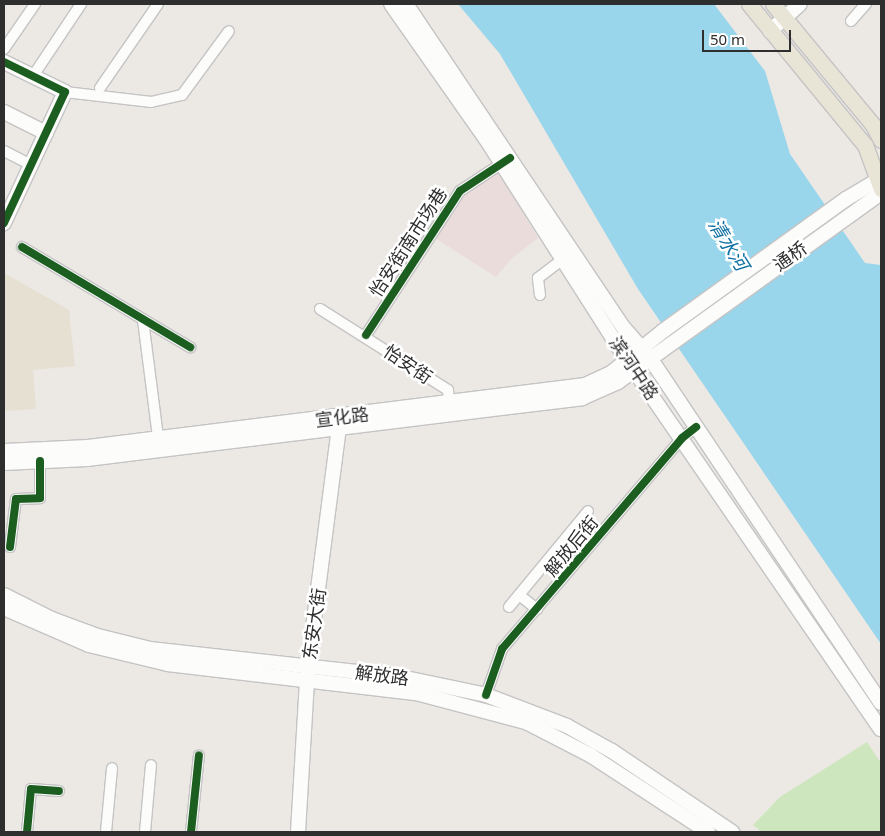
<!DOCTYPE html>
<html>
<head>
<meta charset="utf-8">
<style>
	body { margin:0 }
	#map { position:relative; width:885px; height:836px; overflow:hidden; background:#ece8e4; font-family:"Noto Sans","Noto Sans SC",sans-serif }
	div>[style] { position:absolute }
	.education>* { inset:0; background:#e6e0d3 }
	.medical>* { inset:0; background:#e9dcdb }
	.green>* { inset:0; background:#cee6be }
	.water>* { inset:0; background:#99d6ec }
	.roads { filter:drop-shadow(1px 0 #c5c4c5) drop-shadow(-1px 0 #c5c4c5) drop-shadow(0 1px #c5c4c5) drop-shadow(0 -1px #c5c4c5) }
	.street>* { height:10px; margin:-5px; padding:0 5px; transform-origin:5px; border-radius:5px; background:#fcfcfb }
	.secondary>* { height:14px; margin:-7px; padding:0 7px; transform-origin:7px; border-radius:7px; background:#fcfcfb }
	.primary>* { height:15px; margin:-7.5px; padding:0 7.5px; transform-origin:7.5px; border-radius:7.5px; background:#e8e4d6 }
	.cycleway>* { height:8px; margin:-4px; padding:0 4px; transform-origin:4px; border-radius:4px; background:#1b5e20 }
	span { translate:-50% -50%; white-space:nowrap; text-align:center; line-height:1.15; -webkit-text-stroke:5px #fff; paint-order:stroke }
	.street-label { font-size:18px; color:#2e2e2e }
	.water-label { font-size:19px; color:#0d6fa3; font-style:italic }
	.frame { position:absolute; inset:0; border:5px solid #2e2e2e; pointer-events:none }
	.scale { position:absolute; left:702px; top:30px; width:89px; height:22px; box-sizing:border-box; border:2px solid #2e2e2e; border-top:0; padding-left:6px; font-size:15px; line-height:18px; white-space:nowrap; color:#2e2e2e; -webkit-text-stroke:4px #fff; paint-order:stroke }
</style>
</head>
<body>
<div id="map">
	<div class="education">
		<i style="clip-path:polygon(4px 273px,69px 310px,75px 366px,33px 370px,36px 409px,4px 411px)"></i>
	</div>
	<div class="medical">
		<i style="clip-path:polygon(499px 172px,538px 238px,511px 259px,496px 277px,432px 236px,462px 192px)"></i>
	</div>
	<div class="green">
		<i style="clip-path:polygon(867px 742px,881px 763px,881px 832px,762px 832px,753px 825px,780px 797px)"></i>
	</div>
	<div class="water">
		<i style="clip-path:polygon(458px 4px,714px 4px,765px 71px,790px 154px,865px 263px,881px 265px,881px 644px,638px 289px,500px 54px)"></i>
	</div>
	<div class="roads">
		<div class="street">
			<i style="left:851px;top:21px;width:23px;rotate:-49deg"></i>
			<i style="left:4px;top:49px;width:55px;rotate:-55.4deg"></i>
			<i style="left:33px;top:76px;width:87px;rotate:-56.3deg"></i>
			<i style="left:100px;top:88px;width:102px;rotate:-55.4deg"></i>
			<i style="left:65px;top:92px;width:87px;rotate:6.6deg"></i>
			<i style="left:151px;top:102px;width:32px;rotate:-13deg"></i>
			<i style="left:182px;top:95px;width:79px;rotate:-53.7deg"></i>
			<i style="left:4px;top:151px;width:30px;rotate:27deg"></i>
			<i style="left:22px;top:247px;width:196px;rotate:30.8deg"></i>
			<i style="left:540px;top:295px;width:17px;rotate:-97deg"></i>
			<i style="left:538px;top:278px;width:36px;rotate:-37deg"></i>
			<i style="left:320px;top:309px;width:151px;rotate:32.3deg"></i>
			<i style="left:448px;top:390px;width:18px;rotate:84deg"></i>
			<i style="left:143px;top:320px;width:126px;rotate:82.7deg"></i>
			<i style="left:366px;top:335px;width:172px;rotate:-56.9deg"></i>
			<i style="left:460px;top:191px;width:56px;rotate:-33.4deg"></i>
			<i style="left:10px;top:547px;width:48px;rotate:-82.9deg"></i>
			<i style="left:16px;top:499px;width:24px;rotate:-2deg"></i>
			<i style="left:40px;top:498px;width:37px;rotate:-90deg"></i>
			<i style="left:519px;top:595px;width:23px;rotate:38deg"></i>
			<i style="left:509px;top:607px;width:124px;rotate:-50.5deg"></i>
			<i style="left:486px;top:695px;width:49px;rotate:-70.8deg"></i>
			<i style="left:502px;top:649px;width:277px;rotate:-49.5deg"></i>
			<i style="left:682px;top:438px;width:18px;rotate:-38deg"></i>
			<i style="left:27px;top:832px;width:43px;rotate:-84.7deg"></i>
			<i style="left:31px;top:789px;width:28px;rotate:4deg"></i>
			<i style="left:106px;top:832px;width:64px;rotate:-84.6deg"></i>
			<i style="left:145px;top:832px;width:67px;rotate:-84.9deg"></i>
			<i style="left:191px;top:832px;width:77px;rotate:-84.1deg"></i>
		</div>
		<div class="secondary">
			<i style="left:391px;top:4px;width:165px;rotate:54.9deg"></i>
			<i style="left:486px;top:139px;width:262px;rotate:57.5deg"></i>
			<i style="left:627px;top:360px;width:448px;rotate:55.5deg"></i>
			<i style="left:406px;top:4px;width:391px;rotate:56.1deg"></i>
			<i style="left:624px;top:328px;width:40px;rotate:49deg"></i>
			<i style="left:650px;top:358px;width:415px;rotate:56.2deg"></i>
			<i style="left:770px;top:31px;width:40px;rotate:-42deg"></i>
			<i style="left:4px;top:62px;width:68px;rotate:26.2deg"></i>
			<i style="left:65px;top:92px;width:145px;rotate:115deg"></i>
			<i style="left:4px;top:112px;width:47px;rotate:26.6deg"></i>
			<i style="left:4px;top:451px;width:84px;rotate:-2.7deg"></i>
			<i style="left:88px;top:447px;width:501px;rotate:-7.11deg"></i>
			<i style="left:585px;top:385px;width:29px;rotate:-25deg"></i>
			<i style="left:611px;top:373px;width:67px;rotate:-38.9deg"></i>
			<i style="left:663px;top:331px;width:226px;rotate:-35.8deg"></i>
			<i style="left:846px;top:199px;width:41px;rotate:-31deg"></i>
			<i style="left:4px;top:463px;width:83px;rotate:-2.8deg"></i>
			<i style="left:87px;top:459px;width:499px;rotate:-7deg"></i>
			<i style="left:582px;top:398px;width:39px;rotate:-24deg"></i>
			<i style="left:618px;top:382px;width:324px;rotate:-35.7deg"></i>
			<i style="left:4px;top:595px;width:54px;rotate:26.6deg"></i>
			<i style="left:52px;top:619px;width:49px;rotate:20.3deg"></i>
			<i style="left:98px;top:636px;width:54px;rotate:14deg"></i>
			<i style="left:150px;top:649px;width:247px;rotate:6.3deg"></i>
			<i style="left:396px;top:676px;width:92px;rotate:11.9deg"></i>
			<i style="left:486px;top:695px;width:87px;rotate:20.9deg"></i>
			<i style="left:567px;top:726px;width:51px;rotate:29.1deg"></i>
			<i style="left:612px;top:751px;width:145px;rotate:34deg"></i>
			<i style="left:4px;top:608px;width:93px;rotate:23.5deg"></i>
			<i style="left:89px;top:645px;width:81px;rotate:13.5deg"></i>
			<i style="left:168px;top:664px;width:250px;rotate:6.7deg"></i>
			<i style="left:416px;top:693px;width:114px;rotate:14.8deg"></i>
			<i style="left:526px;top:722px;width:72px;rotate:27.3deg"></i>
			<i style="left:590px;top:755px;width:141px;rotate:33.1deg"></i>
			<i style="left:298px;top:832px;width:166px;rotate:-86.6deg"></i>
			<i style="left:308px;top:666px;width:247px;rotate:-82.6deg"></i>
		</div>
		<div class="primary">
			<i style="left:749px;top:4px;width:183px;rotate:50.6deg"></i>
			<i style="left:865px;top:145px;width:47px;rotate:70deg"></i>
			<i style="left:773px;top:4px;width:157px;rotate:50.4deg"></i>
			<i style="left:873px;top:125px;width:17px;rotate:62deg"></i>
		</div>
	</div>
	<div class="cycleway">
		<i style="left:4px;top:62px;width:68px;rotate:26.2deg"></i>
		<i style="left:65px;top:92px;width:145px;rotate:115deg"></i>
		<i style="left:22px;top:247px;width:196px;rotate:30.8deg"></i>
		<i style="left:366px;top:335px;width:172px;rotate:-56.9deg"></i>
		<i style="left:460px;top:191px;width:60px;rotate:-33.4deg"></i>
		<i style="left:10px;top:547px;width:48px;rotate:-82.9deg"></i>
		<i style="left:16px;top:499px;width:24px;rotate:-2deg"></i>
		<i style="left:40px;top:498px;width:37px;rotate:-90deg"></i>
		<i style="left:486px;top:695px;width:49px;rotate:-70.8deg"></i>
		<i style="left:502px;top:649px;width:277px;rotate:-49.5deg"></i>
		<i style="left:682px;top:438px;width:18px;rotate:-38deg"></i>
		<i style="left:27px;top:832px;width:43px;rotate:-84.7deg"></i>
		<i style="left:31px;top:789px;width:28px;rotate:4deg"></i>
		<i style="left:191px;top:832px;width:77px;rotate:-84.1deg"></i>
	</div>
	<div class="street-label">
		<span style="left:408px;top:242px;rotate:-57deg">怡安街南市场巷</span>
		<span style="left:790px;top:256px;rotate:-36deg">通桥</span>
		<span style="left:408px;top:364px;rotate:34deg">怡安街</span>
		<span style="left:634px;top:368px;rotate:56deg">滨河中路</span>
		<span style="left:342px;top:417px;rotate:-7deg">宣化路</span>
		<span style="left:571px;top:546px;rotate:-50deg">解放后街</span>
		<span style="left:314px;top:624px;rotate:-82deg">东安大街</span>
		<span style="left:382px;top:675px;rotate:7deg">解放路</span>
	</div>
	<div class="water-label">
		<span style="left:728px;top:245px;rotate:58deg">清水河</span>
	</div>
	<div class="frame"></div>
	<div class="scale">50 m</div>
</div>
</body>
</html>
